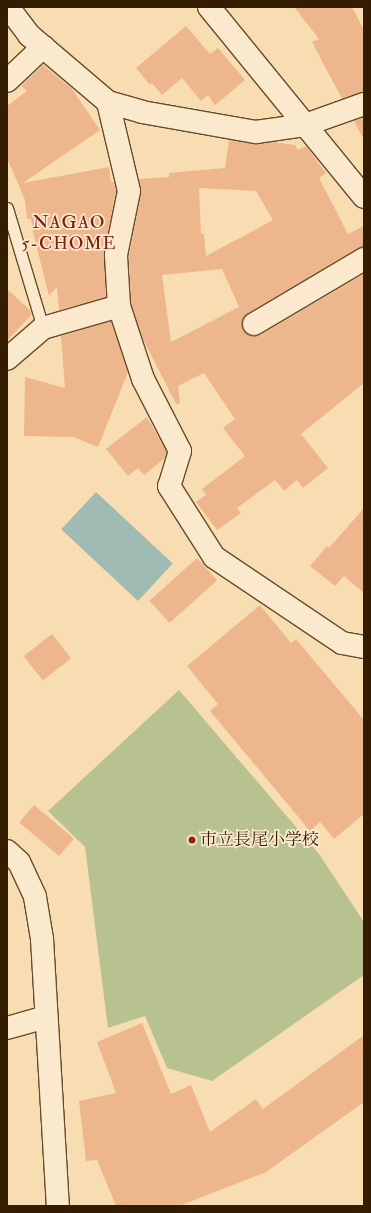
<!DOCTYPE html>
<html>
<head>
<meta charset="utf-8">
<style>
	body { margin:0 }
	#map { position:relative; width:371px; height:1213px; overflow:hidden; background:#f9ddb2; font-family:"IM FELL Double Pica","Noto Serif JP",serif }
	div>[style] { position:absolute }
	.green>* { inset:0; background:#b8c290 }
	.water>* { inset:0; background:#9fbbb3; transform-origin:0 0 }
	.building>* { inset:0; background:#eeb68c; transform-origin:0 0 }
	.roads { filter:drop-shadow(1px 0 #654c2c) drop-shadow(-1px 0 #654c2c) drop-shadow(0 1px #654c2c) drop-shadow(0 -1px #654c2c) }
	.service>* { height:11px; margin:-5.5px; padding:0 5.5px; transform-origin:5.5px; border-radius:5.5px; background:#fbe9cd }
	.minor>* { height:22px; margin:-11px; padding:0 11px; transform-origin:11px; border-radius:11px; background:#fbe9cd }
	.tertiary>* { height:22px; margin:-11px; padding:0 11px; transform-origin:11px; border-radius:11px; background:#fbe9cd }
	.dots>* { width:11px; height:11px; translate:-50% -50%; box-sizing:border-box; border:2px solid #fbe9cd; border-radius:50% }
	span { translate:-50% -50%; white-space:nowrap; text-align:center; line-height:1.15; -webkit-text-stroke:3.5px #fbe9cd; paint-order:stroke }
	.poi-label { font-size:17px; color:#341c00 }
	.left { translate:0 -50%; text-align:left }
	.neighbourhood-label { font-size:18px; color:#7a1f14; letter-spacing:1px }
	.frame { position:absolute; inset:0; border:8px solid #341c00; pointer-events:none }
</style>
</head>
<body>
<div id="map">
	<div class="green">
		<i style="clip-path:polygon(179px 690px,319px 854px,364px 922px,364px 975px,212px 1081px,167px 1068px,145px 1016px,108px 1028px,85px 847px,48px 811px)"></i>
	</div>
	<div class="water">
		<i style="left:96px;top:492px;width:105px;height:51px;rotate:43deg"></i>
	</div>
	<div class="building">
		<i style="clip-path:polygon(294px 7px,352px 7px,364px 30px,364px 92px,342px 99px,312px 42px,319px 39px)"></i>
		<i style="clip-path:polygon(186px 26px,210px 54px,218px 48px,245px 80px,215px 105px,208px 95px,201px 101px,182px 78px,162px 95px,152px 83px,150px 85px,136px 68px)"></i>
		<i style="clip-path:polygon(43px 65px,72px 89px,100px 130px,23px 183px,109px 167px,111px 182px,114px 182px,116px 191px,104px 253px,106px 297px,59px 310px,57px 287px,49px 296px,33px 232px,31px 219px,27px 219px,25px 200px,7px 158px,7px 106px,27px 91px,21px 86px)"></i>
		<i style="clip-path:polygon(364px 117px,364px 140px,354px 121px)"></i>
		<i style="clip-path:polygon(evenodd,229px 140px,254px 144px,274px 142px,295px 145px,298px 150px,306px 146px,326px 173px,319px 178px,348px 234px,364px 226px,364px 247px,358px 248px,248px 313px,243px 318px,242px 324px,243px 330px,248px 335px,255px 336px,260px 335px,364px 274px,364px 383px,301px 434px,328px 468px,303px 488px,297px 480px,284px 491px,275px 480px,237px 508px,241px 513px,217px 530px,196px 502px,206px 495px,202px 489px,245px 456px,223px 428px,235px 419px,204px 373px,178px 386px,180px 403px,176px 404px,143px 339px,131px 304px,129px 256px,141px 193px,139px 179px,169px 177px,169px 173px,225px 168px,229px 140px,199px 188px,256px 191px,273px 220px,206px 256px,204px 234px,201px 234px,199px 188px,229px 140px,222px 269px,239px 307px,171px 342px,162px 275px,222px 269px)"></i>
		<i style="clip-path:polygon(7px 289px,30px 310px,32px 314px,7px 341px)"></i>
		<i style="clip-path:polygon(111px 321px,128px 372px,98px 447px,73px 437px,24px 436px,25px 377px,65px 388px,61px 336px)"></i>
		<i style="clip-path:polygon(147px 417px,167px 452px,165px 458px,144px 475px,138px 468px,128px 476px,106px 449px)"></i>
		<i style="clip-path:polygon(364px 508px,364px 593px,344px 576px,335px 586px,310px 566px,327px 546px,329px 548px)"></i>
		<i style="left:197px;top:558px;width:30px;height:64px;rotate:48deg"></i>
		<i style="clip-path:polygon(260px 605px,291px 643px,296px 639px,364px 720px,364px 814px,334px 839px,320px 822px,310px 831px,210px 711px,218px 704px,187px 666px)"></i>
		<i style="left:52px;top:634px;width:31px;height:36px;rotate:52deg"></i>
		<i style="left:34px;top:805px;width:52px;height:23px;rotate:40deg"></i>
		<i style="clip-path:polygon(142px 1023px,171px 1094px,191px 1085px,210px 1132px,256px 1099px,263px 1109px,364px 1035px,364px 1102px,266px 1172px,179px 1206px,116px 1206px,97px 1160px,86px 1161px,79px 1101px,116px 1093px,97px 1042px)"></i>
	</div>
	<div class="roads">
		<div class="service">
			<i style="left:7px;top:208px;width:125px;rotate:73.3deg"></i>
		</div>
		<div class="minor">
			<i style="left:8px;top:7px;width:35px;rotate:53deg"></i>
			<i style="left:29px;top:35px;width:104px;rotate:40.3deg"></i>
			<i style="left:108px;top:102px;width:35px;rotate:16deg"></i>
			<i style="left:142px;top:112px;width:116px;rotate:10deg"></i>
			<i style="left:256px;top:132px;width:49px;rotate:-8.1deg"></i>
			<i style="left:305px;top:125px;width:63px;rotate:-19.6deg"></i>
			<i style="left:209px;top:7px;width:245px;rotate:50.8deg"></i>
			<i style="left:7px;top:81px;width:50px;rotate:-43.4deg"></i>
			<i style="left:119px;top:306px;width:77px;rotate:71.8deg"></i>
			<i style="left:143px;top:379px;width:81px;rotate:62.8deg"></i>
			<i style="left:180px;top:451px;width:37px;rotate:107deg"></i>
			<i style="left:169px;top:486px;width:84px;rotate:57.6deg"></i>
			<i style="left:214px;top:557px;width:154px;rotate:33.9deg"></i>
			<i style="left:342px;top:643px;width:22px;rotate:10deg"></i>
			<i style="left:254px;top:324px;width:128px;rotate:-30.6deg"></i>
			<i style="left:7px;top:359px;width:48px;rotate:-40.7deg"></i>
			<i style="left:43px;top:328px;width:79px;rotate:-16.1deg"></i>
			<i style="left:119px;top:306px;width:51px;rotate:-93.4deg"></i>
			<i style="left:116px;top:255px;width:65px;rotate:-78.5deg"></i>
			<i style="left:129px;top:191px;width:91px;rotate:-103.3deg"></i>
			<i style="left:7px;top:1028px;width:41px;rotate:-15.8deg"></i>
		</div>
		<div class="tertiary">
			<i style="left:7px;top:851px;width:16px;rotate:43deg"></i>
			<i style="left:19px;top:862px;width:38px;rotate:65deg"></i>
			<i style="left:35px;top:897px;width:43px;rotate:80.5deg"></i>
			<i style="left:42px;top:939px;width:267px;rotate:86.6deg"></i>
		</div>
	</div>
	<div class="dots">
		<i style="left:192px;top:840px;background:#8f2418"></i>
	</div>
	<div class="poi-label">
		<span class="left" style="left:200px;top:840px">市立長尾小学校</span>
	</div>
	<div class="neighbourhood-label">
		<span style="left:69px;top:234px">NAGAO<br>5-CHOME</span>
	</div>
	<div class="frame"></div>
</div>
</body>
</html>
